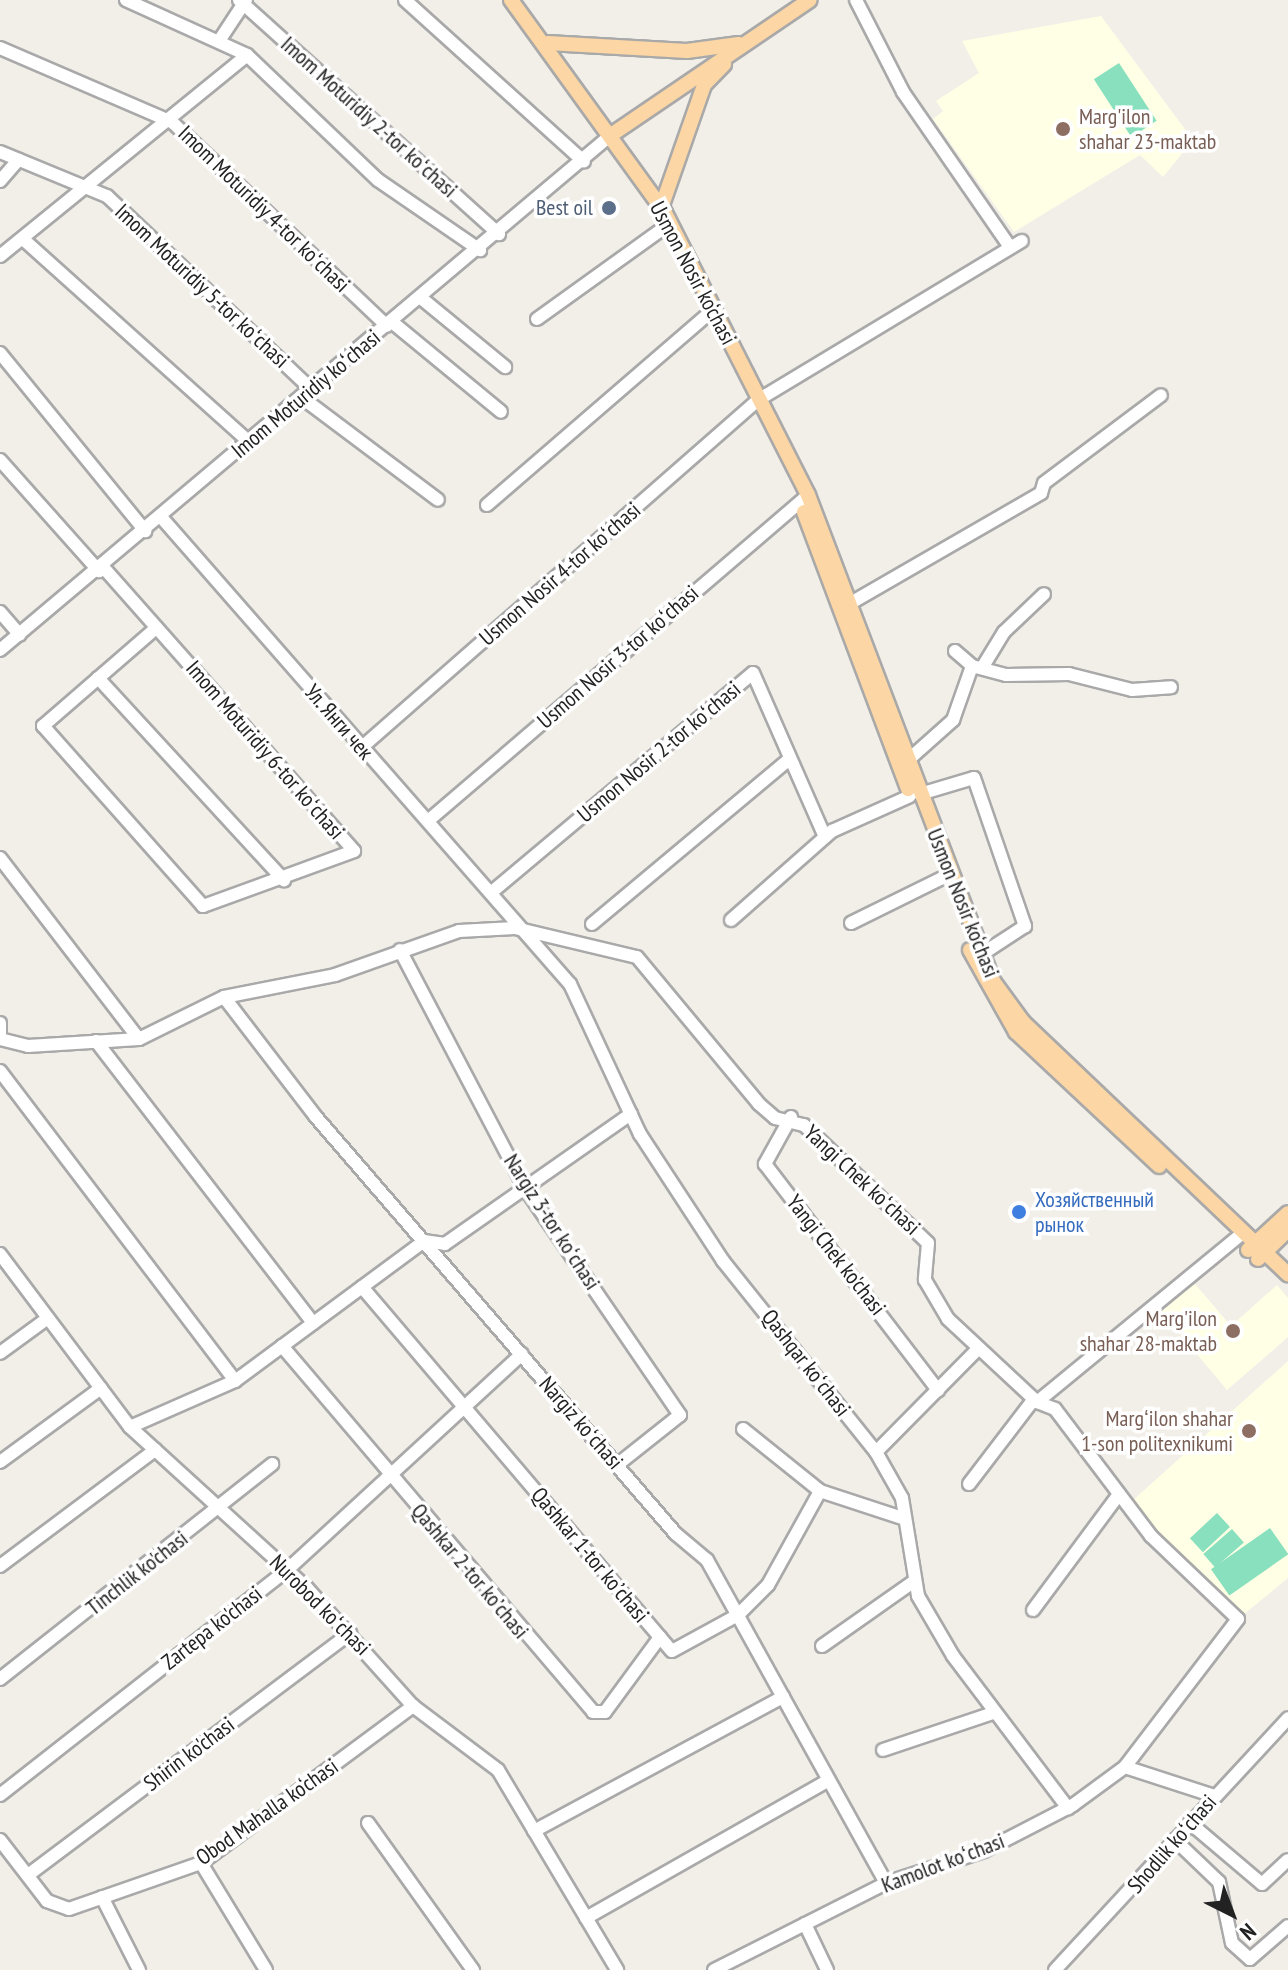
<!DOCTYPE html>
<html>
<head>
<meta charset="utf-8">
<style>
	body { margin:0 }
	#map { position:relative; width:1288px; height:1970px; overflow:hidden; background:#f2efe9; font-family:"PT Sans Narrow",sans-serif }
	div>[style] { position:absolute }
	.education>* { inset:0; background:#ffffe5 }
	.pitch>* { inset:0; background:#88e0be; transform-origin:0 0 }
	.roads { filter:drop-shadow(2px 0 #a9a9a9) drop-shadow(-2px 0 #a9a9a9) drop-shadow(0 2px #a9a9a9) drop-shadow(0 -2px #a9a9a9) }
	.minor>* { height:12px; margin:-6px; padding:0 6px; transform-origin:6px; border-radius:6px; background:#fff }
	.major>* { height:14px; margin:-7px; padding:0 7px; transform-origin:7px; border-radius:7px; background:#fcd6a4 }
	.dots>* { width:22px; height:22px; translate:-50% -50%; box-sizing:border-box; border:4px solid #fff; border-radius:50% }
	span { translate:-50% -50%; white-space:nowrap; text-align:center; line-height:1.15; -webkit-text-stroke:7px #fff; paint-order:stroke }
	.education-label { font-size:22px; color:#785e54 }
	.left { translate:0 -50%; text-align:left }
	.right { translate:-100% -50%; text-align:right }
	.street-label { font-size:22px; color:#222 }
	.service-label { font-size:22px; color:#4e5e75 }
	.shop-label { font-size:22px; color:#366cbe }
	.north { position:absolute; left:1192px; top:1874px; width:80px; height:80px; -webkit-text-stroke:6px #fff; paint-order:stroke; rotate:138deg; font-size:22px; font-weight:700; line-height:32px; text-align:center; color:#222 }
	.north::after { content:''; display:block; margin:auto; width:28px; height:36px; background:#222; clip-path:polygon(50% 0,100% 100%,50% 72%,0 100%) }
</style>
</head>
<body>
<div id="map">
	<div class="education">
		<i style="clip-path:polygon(1101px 16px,1193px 140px,1163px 177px,1140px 155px,1014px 232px,933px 119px,943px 111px,936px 101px,979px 73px,962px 41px)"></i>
		<i style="clip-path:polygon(1195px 1284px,1231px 1326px,1277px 1285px,1288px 1298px,1288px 1337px,1227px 1390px,1160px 1310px)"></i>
		<i style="clip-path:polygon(1288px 1361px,1288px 1578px,1243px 1615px,1174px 1555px,1132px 1501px)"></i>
	</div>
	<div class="pitch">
		<i style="left:1119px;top:63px;width:69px;height:30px;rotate:57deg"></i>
		<i style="left:1217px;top:1513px;width:19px;height:37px;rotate:47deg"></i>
		<i style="left:1270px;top:1528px;width:32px;height:72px;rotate:55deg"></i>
		<i style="left:1232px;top:1529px;width:18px;height:38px;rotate:49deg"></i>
	</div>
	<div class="roads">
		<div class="minor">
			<i style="left:126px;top:0;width:133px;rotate:24.4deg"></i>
			<i style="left:247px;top:55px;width:181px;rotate:43.7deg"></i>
			<i style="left:378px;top:180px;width:124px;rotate:34.5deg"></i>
			<i style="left:239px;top:0;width:350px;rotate:42deg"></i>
			<i style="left:405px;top:0;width:241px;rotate:42.1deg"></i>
			<i style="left:856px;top:0;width:103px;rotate:62.9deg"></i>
			<i style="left:903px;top:92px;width:188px;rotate:55.4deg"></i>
			<i style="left:219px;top:41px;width:49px;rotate:-56.6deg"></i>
			<i style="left:0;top:48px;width:187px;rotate:23.3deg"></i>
			<i style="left:172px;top:122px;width:296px;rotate:43.5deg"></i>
			<i style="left:0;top:152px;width:116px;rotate:22.4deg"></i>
			<i style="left:107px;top:196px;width:281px;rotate:43.4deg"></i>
			<i style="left:0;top:181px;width:28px;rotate:-49deg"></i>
			<i style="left:23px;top:239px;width:304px;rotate:41.9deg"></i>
			<i style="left:0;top:256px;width:318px;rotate:-39.1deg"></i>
			<i style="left:421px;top:298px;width:109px;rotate:39.4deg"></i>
			<i style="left:537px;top:319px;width:163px;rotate:-35.7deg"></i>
			<i style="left:392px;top:322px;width:141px;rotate:39.5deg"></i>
			<i style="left:0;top:353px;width:230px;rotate:50.8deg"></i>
			<i style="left:301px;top:397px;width:171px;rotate:36.9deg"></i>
			<i style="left:0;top:460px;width:149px;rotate:48.3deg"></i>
			<i style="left:487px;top:505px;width:298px;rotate:-40.8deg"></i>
			<i style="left:161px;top:517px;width:621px;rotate:48.79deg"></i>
			<i style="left:570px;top:984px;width:166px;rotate:65deg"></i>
			<i style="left:640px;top:1134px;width:152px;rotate:56.8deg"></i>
			<i style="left:723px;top:1261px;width:245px;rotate:51.3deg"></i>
			<i style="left:876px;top:1452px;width:53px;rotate:60.5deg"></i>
			<i style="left:902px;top:1498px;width:99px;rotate:80.7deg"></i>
			<i style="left:918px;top:1596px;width:69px;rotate:59.7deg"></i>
			<i style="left:953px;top:1656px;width:191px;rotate:52.9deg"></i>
			<i style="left:103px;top:567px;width:379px;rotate:48.5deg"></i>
			<i style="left:354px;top:851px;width:161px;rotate:160deg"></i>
			<i style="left:203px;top:906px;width:241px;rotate:-131.6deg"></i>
			<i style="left:43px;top:726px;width:150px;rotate:-40.9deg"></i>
			<i style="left:849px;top:604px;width:222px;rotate:-30deg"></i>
			<i style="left:1041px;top:493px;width:10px;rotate:-73deg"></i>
			<i style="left:1044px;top:483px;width:146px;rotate:-36.9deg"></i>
			<i style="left:0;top:612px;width:30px;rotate:49deg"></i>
			<i style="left:0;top:650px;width:799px;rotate:-40.13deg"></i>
			<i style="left:955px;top:651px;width:23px;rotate:41deg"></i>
			<i style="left:982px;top:668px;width:42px;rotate:-58.6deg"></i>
			<i style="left:1004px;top:632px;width:55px;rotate:-43.5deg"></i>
			<i style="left:98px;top:678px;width:275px;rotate:47.4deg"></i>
			<i style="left:361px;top:748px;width:528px;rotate:-41.24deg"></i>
			<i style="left:758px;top:400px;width:308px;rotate:-31.1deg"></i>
			<i style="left:907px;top:761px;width:62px;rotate:-41.7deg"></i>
			<i style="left:953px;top:720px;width:57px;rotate:-70.6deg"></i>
			<i style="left:972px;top:666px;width:35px;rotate:15deg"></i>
			<i style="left:1006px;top:675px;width:63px;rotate:-0.9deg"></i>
			<i style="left:1069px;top:674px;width:65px;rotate:14.3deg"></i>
			<i style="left:1132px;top:690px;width:39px;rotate:-4deg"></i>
			<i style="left:920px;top:794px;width:56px;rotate:-16.5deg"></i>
			<i style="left:974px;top:778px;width:157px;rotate:71deg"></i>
			<i style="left:1025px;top:926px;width:51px;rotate:146.9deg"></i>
			<i style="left:429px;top:820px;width:499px;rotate:-40.6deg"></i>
			<i style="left:0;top:858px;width:228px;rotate:52.5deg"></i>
			<i style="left:493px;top:891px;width:339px;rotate:-40deg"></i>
			<i style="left:753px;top:673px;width:179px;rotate:66.3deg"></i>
			<i style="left:731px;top:920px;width:135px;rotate:-41.4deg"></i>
			<i style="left:832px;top:831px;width:85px;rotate:-24.2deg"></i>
			<i style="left:851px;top:923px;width:102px;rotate:-26.3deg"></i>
			<i style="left:592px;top:924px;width:256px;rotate:-39.9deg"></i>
			<i style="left:400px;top:950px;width:269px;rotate:62.3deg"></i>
			<i style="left:525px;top:1188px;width:275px;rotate:55.7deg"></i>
			<i style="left:680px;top:1415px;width:80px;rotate:141.6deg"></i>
			<i style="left:224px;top:997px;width:151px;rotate:52.5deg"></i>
			<i style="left:316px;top:1117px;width:551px;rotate:49.2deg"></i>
			<i style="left:676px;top:1534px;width:40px;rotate:40deg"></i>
			<i style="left:707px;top:1560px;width:369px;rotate:61deg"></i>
			<i style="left:0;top:1023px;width:14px;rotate:90deg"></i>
			<i style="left:0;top:1039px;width:29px;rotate:14deg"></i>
			<i style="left:28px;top:1046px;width:111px;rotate:-3.6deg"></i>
			<i style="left:139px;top:1039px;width:95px;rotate:-26.3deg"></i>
			<i style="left:224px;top:997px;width:113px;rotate:-11.2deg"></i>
			<i style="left:335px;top:975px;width:132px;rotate:-19.5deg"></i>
			<i style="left:459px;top:931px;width:56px;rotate:-3.1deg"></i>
			<i style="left:515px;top:928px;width:125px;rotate:13.4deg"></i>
			<i style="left:637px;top:957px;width:191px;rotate:50.3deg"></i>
			<i style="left:759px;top:1104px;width:21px;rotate:41deg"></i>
			<i style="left:775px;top:1118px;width:30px;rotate:14deg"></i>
			<i style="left:804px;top:1125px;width:171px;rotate:43.6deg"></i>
			<i style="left:928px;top:1243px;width:37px;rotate:95deg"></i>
			<i style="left:925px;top:1280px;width:45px;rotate:59.5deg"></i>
			<i style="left:948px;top:1319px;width:122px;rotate:43deg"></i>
			<i style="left:1037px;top:1402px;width:19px;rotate:21deg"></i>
			<i style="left:1055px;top:1409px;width:159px;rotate:52.9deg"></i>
			<i style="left:1151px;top:1536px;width:120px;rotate:43.7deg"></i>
			<i style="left:1238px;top:1619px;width:186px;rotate:127.4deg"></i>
			<i style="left:96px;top:1041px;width:356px;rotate:52.4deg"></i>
			<i style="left:0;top:1071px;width:389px;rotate:52.8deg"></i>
			<i style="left:791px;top:1117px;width:54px;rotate:119deg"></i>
			<i style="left:765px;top:1164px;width:285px;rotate:52.6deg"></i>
			<i style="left:0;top:1254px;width:216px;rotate:53.1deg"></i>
			<i style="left:130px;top:1427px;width:239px;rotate:42.3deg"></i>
			<i style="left:307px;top:1588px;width:159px;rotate:48.1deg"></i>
			<i style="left:413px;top:1706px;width:106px;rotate:37deg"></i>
			<i style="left:498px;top:1770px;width:233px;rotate:59.2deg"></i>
			<i style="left:362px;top:1287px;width:478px;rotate:49.6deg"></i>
			<i style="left:672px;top:1651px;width:75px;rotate:-28.6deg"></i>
			<i style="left:738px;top:1615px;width:42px;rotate:-45deg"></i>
			<i style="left:768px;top:1585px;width:107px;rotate:-61deg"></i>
			<i style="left:820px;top:1491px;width:89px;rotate:18.2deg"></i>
			<i style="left:282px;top:1346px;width:480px;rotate:49.6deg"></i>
			<i style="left:593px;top:1712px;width:12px"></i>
			<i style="left:605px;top:1712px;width:93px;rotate:-53.7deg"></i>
			<i style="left:0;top:1353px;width:59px;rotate:-36.1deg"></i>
			<i style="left:1037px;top:1402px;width:266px;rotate:-39.4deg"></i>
			<i style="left:130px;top:1427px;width:115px;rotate:-23.7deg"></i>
			<i style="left:235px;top:1381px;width:235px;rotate:-36.5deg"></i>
			<i style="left:424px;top:1241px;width:21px;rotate:8deg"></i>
			<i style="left:445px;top:1244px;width:227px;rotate:-35deg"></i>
			<i style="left:743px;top:1429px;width:99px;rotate:38.8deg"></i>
			<i style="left:876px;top:1452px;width:142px;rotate:-45.3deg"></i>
			<i style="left:0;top:1462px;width:125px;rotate:-36.2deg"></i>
			<i style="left:969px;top:1484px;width:107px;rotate:-52.6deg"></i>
			<i style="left:0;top:1566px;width:194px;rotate:-36.8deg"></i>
			<i style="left:1033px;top:1610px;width:144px;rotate:-53.4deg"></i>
			<i style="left:822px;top:1646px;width:111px;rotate:-35.1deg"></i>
			<i style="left:0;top:1679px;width:347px;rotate:-38.3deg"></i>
			<i style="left:883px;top:1750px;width:116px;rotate:-18.6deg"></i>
			<i style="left:0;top:1795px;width:365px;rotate:-38.1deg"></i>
			<i style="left:287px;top:1570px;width:319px;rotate:-42.6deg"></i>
			<i style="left:368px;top:1823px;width:181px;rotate:54.5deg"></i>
			<i style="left:1190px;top:1823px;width:94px;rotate:40.3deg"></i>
			<i style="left:1262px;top:1884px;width:35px;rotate:-43deg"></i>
			<i style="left:534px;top:1831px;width:283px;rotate:-28.3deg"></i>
			<i style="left:0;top:1840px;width:77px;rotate:52.4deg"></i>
			<i style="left:47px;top:1901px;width:23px;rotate:20deg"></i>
			<i style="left:69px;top:1909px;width:140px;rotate:-19.2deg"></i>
			<i style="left:201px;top:1863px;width:264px;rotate:-36.5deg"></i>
			<i style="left:1175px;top:1840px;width:61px;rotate:43.7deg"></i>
			<i style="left:1219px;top:1882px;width:62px;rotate:78deg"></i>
			<i style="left:1232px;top:1943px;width:24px;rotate:42deg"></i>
			<i style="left:1250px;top:1959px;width:50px;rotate:-41deg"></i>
			<i style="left:201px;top:1863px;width:125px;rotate:58.7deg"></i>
			<i style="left:28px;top:1875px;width:403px;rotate:-36.9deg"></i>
			<i style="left:102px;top:1897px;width:82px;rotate:63.1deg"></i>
			<i style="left:586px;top:1918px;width:279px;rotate:-29.6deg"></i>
			<i style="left:805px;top:1924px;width:51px;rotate:64.4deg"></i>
			<i style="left:714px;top:1970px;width:193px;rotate:-26.8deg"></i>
			<i style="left:886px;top:1883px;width:103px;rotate:-18.1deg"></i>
			<i style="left:984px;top:1851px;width:100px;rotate:-27.3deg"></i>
			<i style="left:1073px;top:1805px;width:64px;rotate:-36.2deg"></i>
			<i style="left:1125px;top:1767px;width:94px;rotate:18deg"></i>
			<i style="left:1055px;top:1970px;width:343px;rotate:-47.2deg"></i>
		</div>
		<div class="major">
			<i style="left:511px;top:0;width:263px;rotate:54.1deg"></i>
			<i style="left:665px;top:213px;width:316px;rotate:63.1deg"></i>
			<i style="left:808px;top:495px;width:520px;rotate:69.16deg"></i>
			<i style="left:993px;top:981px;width:51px;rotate:53.8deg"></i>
			<i style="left:1023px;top:1022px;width:366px;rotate:43.6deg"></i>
			<i style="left:548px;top:43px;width:139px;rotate:3.3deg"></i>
			<i style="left:687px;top:51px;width:52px;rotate:-7.7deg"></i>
			<i style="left:611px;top:135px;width:240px;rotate:-34.2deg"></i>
			<i style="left:661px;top:208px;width:130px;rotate:-70.7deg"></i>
			<i style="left:704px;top:85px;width:29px;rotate:-46deg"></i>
			<i style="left:804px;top:512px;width:296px;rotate:69.4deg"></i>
			<i style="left:970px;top:950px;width:94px;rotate:60.7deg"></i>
			<i style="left:1016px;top:1032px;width:196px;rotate:43.1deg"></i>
			<i style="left:1248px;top:1250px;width:54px;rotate:-42.8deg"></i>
			<i style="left:1258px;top:1259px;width:42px;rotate:-44deg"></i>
		</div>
	</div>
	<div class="dots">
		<i style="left:1063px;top:129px;background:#8d6e63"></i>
		<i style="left:609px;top:208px;background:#5c6f8a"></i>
		<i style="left:1019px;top:1212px;background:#3f7fe0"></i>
		<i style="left:1233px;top:1331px;background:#8d6e63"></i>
		<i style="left:1249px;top:1431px;background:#8d6e63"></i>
	</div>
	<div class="education-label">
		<span class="left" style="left:1079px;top:129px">Marg'ilon<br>shahar 23-maktab</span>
		<span class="right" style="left:1217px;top:1331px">Marg'ilon<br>shahar 28-maktab</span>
		<span class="right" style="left:1233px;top:1431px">Margʻilon shahar<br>1-son politexnikumi</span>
	</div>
	<div class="street-label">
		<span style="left:369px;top:117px;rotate:42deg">Imom Moturidiy 2-tor koʻchasi</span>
		<span style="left:264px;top:209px;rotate:44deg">Imom Moturidiy 4-tor koʻchasi</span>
		<span style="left:693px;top:273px;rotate:62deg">Usmon Nosir ko‘chasi</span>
		<span style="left:202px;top:286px;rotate:43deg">Imom Moturidiy 5-tor koʻchasi</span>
		<span style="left:306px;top:394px;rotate:-40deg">Imom Moturidiy koʻchasi</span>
		<span style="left:560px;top:574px;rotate:-41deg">Usmon Nosir 4-tor koʻchasi</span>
		<span style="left:618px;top:657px;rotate:-41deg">Usmon Nosir 3-tor koʻchasi</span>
		<span style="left:339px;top:722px;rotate:49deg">Ул. Янги чек</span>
		<span style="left:265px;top:750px;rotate:49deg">Imom Moturidiy 6-tor koʻchasi</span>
		<span style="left:659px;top:752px;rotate:-40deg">Usmon Nosir 2-tor koʻchasi</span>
		<span style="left:963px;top:903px;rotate:68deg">Usmon Nosir ko‘chasi</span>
		<span style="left:862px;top:1180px;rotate:43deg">Yangi Chek koʻchasi</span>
		<span style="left:552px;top:1222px;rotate:57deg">Nargiz 3-tor koʻchasi</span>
		<span style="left:836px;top:1255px;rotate:52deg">Yangi Chek ko'chasi</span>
		<span style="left:806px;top:1363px;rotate:52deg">Qashqar koʻchasi</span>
		<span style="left:581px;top:1423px;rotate:49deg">Nargiz koʻchasi</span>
		<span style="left:590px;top:1555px;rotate:50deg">Qashkar 1-tor koʼchasi</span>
		<span style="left:470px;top:1571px;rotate:50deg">Qashkar 2-tor koʼchasi</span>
		<span style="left:137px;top:1573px;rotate:-38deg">Tinchlik ko'chasi</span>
		<span style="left:320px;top:1605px;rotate:45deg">Nurobod koʻchasi</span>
		<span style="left:212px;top:1628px;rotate:-38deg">Zartepa ko'chasi</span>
		<span style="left:189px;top:1754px;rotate:-37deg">Shirin ko'chasi</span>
		<span style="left:267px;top:1812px;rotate:-35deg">Obod Mahalla ko‘chasi</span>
		<span style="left:1172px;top:1844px;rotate:-49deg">Shodlik koʻchasi</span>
		<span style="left:943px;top:1863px;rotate:-21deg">Kamolot koʻchasi</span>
	</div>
	<div class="service-label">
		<span class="right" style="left:593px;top:208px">Best oil</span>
	</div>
	<div class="shop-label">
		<span class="left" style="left:1035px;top:1212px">Хозяйственный<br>рынок</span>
	</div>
	<div class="north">N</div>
</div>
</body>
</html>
